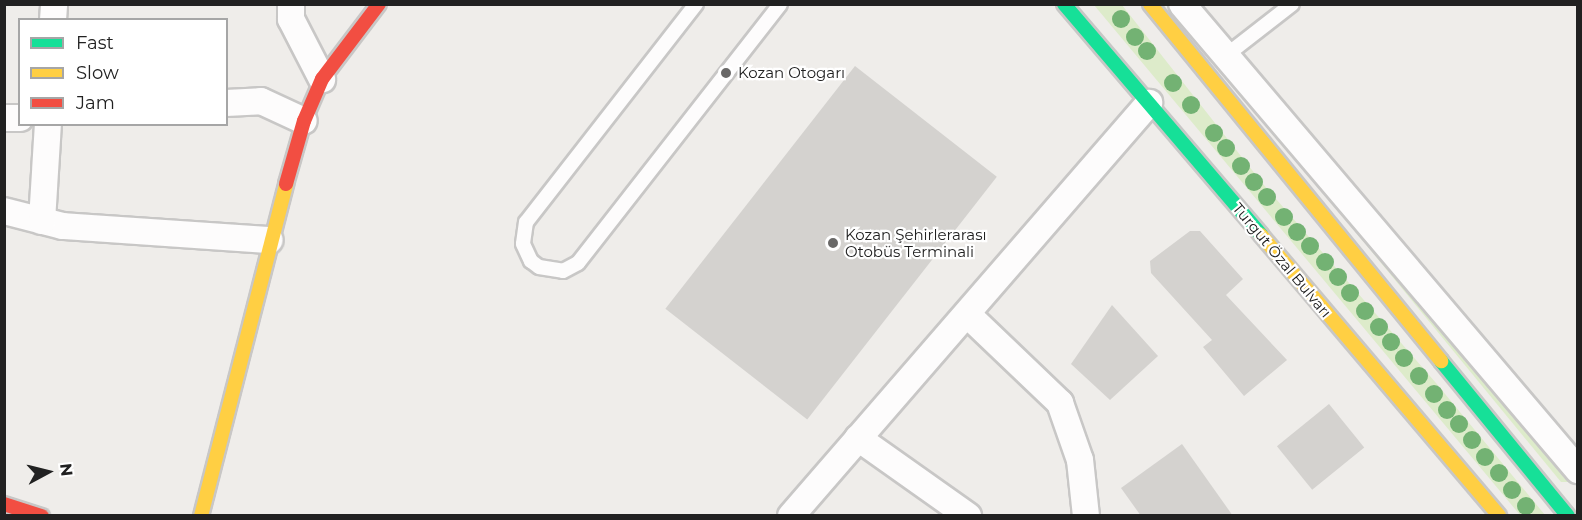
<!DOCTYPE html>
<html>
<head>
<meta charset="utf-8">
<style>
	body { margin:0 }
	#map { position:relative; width:1582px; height:520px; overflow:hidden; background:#efedea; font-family:Montserrat,sans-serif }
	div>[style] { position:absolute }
	.grass>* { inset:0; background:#ddebca }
	.building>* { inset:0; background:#d4d2cf; transform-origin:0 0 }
	.roads { filter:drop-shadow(2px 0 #c8c7c6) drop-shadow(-2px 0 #c8c7c6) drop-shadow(0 2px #c8c7c6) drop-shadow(0 -2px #c8c7c6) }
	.lane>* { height:14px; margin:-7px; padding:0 7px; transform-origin:7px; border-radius:7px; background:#fdfcfc }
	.street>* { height:26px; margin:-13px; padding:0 13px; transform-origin:13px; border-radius:13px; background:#fdfcfc }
	.fast>* { height:14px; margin:-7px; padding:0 7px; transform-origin:7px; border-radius:7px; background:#16e098 }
	.slow>* { height:14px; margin:-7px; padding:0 7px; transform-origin:7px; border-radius:7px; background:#ffcf43 }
	.jam>* { height:14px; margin:-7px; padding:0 7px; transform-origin:7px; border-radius:7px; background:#f24e42 }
	.trees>* { width:18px; height:18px; margin:-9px; border-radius:50%; background:#73b273 }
	.dots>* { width:16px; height:16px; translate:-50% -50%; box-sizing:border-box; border:3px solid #fff; border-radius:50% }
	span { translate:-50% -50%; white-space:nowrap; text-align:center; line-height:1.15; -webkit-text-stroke:4.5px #fff; paint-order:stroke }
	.poi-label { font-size:15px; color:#212121 }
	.left { translate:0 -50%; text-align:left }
	.street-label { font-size:15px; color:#212121 }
	.frame { position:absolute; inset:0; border:6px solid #212121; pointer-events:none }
	.legend { position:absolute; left:18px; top:18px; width:210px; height:108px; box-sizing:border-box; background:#fff; border:2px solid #a6a6a6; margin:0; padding:8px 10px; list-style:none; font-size:18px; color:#212121 }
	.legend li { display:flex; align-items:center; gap:12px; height:30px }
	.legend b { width:30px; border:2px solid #a6a6a6 }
	.north { position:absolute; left:18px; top:442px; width:60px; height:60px; -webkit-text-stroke:4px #fff; paint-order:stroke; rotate:83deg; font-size:16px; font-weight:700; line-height:24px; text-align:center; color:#212121 }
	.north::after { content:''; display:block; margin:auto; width:21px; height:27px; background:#212121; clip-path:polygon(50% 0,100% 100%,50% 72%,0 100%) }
</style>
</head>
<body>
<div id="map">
	<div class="grass">
		<i style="clip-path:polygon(1094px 5px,1122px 5px,1263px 184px,1436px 383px,1545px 515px,1520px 515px)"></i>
		<i style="clip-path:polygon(1262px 118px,1569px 482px,1561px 482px)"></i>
	</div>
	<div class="building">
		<i style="left:855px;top:66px;width:180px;height:308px;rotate:38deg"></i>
		<i style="clip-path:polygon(1190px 231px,1200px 231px,1243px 279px,1226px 295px,1287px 360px,1244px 396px,1203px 347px,1212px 340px,1151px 273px,1150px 261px)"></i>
		<i style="clip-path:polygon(1112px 305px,1158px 356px,1110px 400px,1071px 364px)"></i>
		<i style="left:1329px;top:404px;width:56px;height:67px;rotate:51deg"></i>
		<i style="clip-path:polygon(1182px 444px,1233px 516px,1141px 516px,1121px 488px)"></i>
	</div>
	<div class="roads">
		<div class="lane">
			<i style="left:696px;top:4px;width:276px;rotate:127.9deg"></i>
			<i style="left:526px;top:222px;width:22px;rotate:98deg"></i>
			<i style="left:523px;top:244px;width:19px;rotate:65deg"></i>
			<i style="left:531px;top:261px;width:10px;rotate:37deg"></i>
			<i style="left:539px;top:267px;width:24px;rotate:9deg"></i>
			<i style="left:563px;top:271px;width:17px;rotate:-28deg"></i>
			<i style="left:578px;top:263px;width:328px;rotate:-52deg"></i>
			<i style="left:1224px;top:57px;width:86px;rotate:-37.9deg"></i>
		</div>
		<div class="street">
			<i style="left:291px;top:4px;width:15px;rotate:90deg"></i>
			<i style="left:291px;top:19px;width:68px;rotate:62.7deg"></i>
			<i style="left:1182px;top:4px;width:612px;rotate:49.64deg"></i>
			<i style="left:53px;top:20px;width:16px;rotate:-86deg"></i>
			<i style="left:226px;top:103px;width:35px;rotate:-3deg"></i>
			<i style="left:261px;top:101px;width:47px;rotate:24.9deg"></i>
			<i style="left:4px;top:118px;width:16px"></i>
			<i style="left:4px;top:211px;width:61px;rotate:14.3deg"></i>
			<i style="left:63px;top:226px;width:207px;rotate:3.9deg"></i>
			<i style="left:42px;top:221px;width:97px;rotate:-86.5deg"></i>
			<i style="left:967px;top:314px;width:129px;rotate:43.7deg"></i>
			<i style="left:1060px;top:403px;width:60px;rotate:70.7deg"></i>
			<i style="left:1080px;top:460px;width:56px;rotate:83.9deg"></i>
			<i style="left:858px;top:438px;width:135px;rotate:35.3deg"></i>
			<i style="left:791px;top:516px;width:547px;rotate:-49.08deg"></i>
		</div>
		<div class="fast">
			<i style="left:1064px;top:4px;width:304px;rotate:49.5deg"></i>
			<i style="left:1441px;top:361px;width:200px;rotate:50.7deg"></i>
		</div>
		<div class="slow">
			<i style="left:1150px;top:4px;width:461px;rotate:50.8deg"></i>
			<i style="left:1261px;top:235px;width:368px;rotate:49.7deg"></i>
			<i style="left:201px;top:516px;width:343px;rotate:-75.6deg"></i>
		</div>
		<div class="jam">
			<i style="left:286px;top:184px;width:66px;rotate:-74.1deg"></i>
			<i style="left:304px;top:121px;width:46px;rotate:-66.8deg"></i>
			<i style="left:322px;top:79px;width:94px;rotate:-52.8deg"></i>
			<i style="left:4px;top:504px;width:40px;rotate:18deg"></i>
		</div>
	</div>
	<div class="trees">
		<i style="left:1121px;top:19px"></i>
		<i style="left:1135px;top:37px"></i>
		<i style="left:1147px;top:51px"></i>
		<i style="left:1173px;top:83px"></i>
		<i style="left:1191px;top:105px"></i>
		<i style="left:1214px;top:133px"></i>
		<i style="left:1226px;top:148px"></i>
		<i style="left:1241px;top:166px"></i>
		<i style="left:1254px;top:182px"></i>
		<i style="left:1267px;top:197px"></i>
		<i style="left:1284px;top:217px"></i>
		<i style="left:1297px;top:232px"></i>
		<i style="left:1310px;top:246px"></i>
		<i style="left:1325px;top:262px"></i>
		<i style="left:1338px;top:277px"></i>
		<i style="left:1350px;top:293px"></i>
		<i style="left:1365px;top:311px"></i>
		<i style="left:1379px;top:327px"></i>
		<i style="left:1391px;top:342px"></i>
		<i style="left:1404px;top:358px"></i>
		<i style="left:1419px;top:376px"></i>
		<i style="left:1434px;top:394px"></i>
		<i style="left:1447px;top:410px"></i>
		<i style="left:1459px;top:424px"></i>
		<i style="left:1472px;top:440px"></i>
		<i style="left:1485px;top:457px"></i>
		<i style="left:1499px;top:473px"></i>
		<i style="left:1512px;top:490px"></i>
		<i style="left:1526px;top:506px"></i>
	</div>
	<div class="dots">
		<i style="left:726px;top:73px;background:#696867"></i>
		<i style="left:833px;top:243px;background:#696867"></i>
	</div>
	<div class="poi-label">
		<span class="left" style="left:738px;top:73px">Kozan Otogarı</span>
		<span class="left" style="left:845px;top:243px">Kozan Şehirlerarası<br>Otobüs Terminali</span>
	</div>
	<div class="street-label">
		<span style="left:1282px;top:260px;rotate:50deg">Turgut Özal Bulvarı</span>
	</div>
	<div class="frame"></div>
	<ul class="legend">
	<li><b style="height:8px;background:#16e098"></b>Fast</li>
	<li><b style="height:8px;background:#ffcf43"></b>Slow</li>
	<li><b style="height:8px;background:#f24e42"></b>Jam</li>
	</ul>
	<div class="north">N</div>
</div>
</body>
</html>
